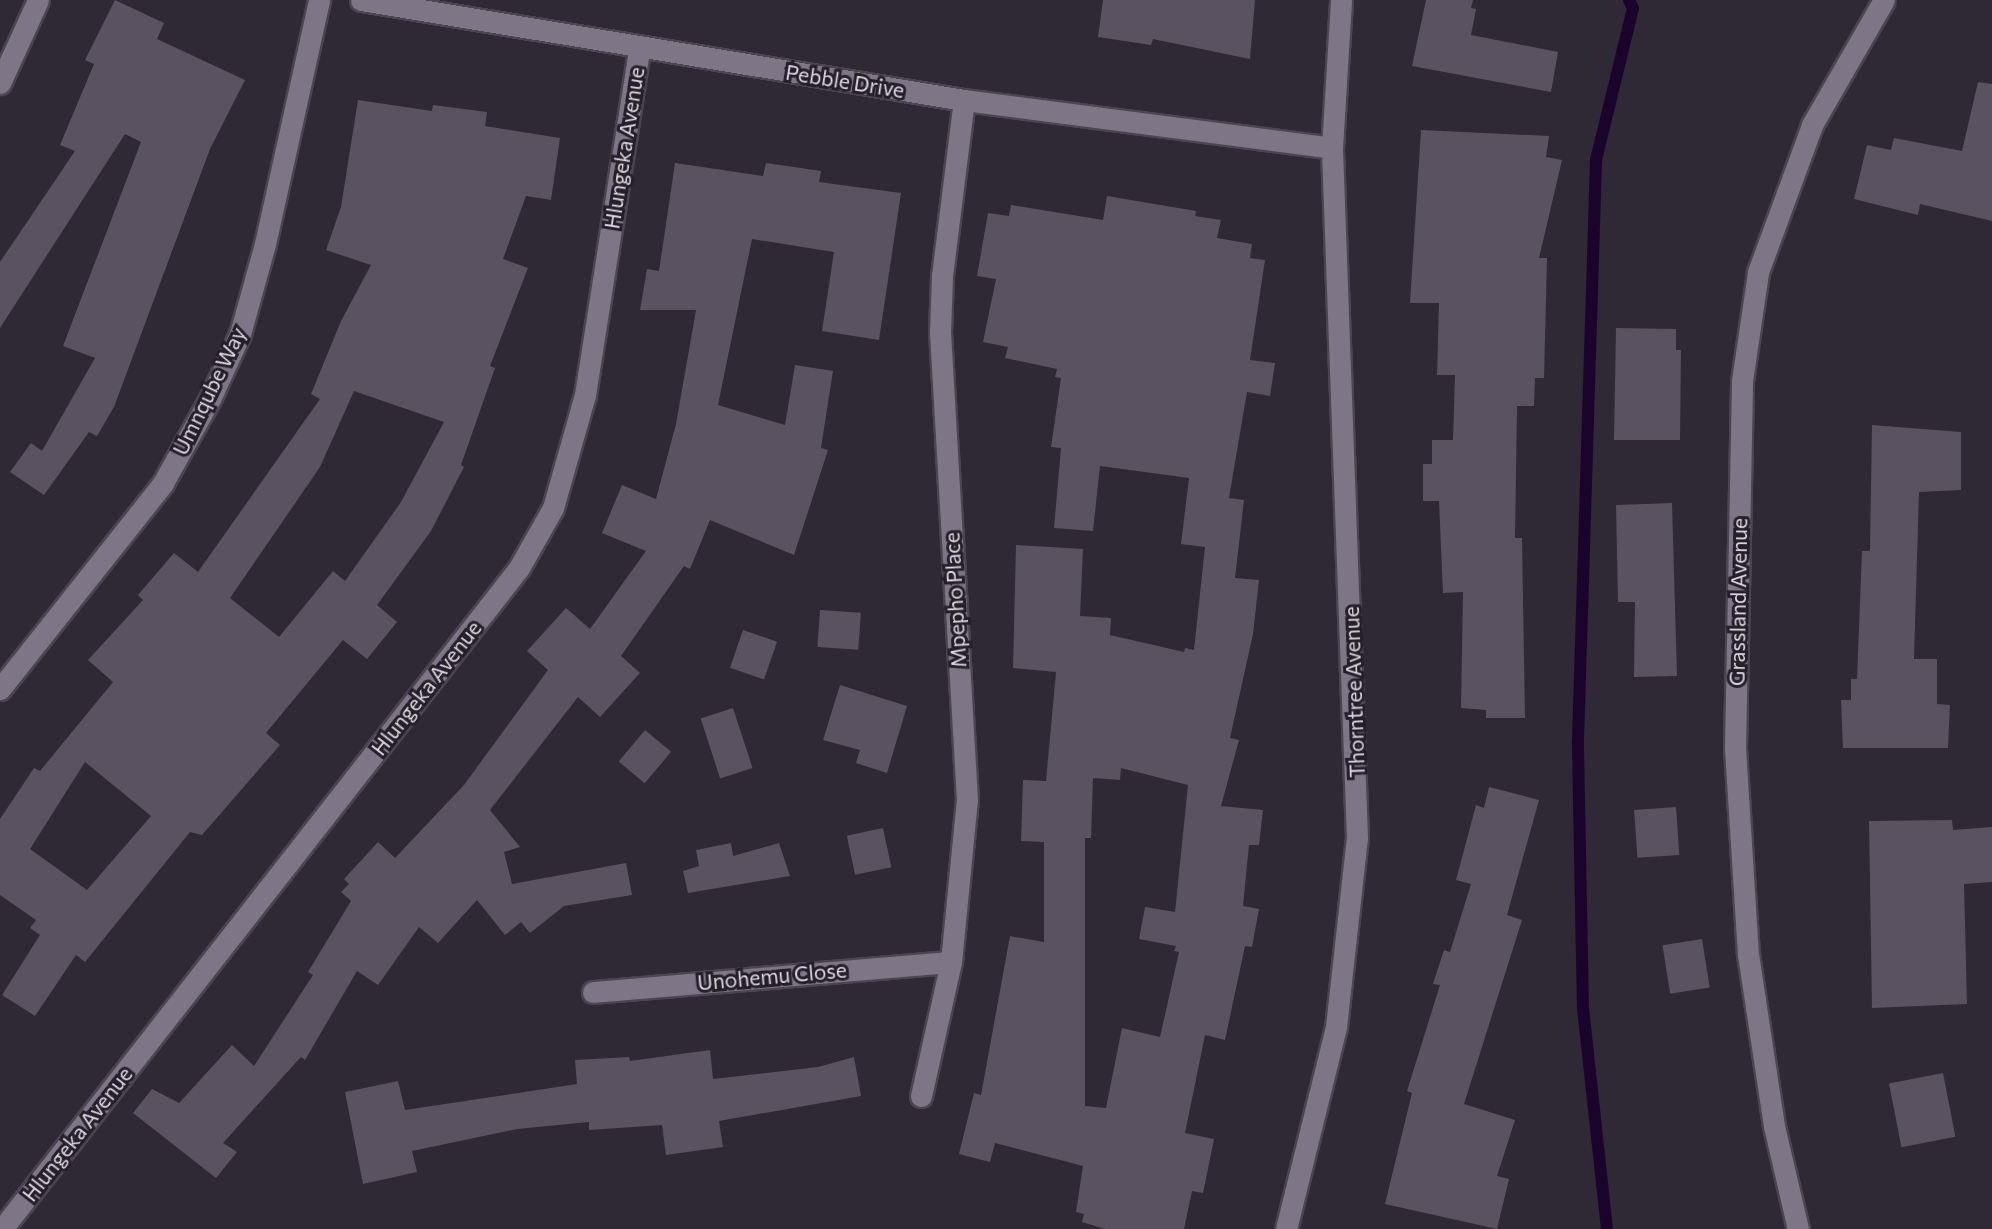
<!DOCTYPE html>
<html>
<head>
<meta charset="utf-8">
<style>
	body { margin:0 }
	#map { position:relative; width:1992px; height:1229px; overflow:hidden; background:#2f2835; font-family:Commissioner,sans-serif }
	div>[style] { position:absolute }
	.stream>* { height:12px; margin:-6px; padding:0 6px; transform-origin:6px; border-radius:6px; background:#1b042b }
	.building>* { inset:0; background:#5a5261; transform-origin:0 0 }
	.roads { filter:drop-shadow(2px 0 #4b4550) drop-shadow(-2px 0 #4b4550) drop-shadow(0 2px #4b4550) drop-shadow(0 -2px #4b4550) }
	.street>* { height:21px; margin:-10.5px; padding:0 10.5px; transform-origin:10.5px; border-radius:10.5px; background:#7e7686 }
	span { translate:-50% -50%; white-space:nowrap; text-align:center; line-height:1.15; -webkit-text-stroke:6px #251e2b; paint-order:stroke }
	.street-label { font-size:21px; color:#ded9e2 }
</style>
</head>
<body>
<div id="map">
	<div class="stream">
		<i style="left:1607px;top:1229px;width:221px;rotate:-96.2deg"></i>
		<i style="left:1583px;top:1009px;width:269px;rotate:-91.1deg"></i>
		<i style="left:1578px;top:740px;width:580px;rotate:-88.22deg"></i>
		<i style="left:1596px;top:160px;width:156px;rotate:-76.3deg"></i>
		<i style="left:1633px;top:8px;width:9px;rotate:-117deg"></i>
	</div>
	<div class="building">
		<i style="clip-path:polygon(115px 0,164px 23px,157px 39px,245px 80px,210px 149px,114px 407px,97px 436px,89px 432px,44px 495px,10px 472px,31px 443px,42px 451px,95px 358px,63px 346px,141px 142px,125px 134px,0 328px,0 262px,75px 151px,60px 145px,94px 64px,85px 60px)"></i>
		<i style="clip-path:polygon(1103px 0,1255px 0,1250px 59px,1153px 39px,1151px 45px,1098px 37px)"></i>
		<i style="clip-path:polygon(1426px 0,1473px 0,1471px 8px,1476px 9px,1471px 35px,1558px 52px,1551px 92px,1412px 66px)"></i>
		<i style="clip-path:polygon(1978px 82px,1992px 84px,1992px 221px,1920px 204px,1918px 215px,1854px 199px,1867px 145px,1891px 150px,1894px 138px,1962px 151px)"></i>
		<i style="clip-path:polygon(evenodd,358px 100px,432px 111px,433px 105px,487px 112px,485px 126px,560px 138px,551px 200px,526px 196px,503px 259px,528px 268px,490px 366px,495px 368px,461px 465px,464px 467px,431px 531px,377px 605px,397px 622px,367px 659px,343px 640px,266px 733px,280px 745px,202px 835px,190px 832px,85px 962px,76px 955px,35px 1016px,2px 995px,40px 935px,30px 928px,36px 920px,0 895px,0 819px,34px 768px,40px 771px,113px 682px,88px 660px,143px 600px,138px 595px,174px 553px,198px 572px,320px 399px,311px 394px,341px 321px,371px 265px,326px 250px,341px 207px,358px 100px,354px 391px,444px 422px,401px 502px,345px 581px,333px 571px,279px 637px,230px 598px,320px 467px,354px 391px,358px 100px,85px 762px,151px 816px,87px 890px,30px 849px,85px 762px)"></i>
		<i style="clip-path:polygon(1421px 130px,1549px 136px,1546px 157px,1562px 160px,1539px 258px,1547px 258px,1544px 378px,1535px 378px,1534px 406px,1517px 406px,1515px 538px,1522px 538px,1525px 718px,1486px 718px,1486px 710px,1461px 708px,1463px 592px,1443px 593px,1439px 501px,1423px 501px,1423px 464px,1432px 464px,1432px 440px,1453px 440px,1455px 375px,1437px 375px,1439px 303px,1410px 303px)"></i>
		<i style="clip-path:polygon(675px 163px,763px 176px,766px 163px,821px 171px,819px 182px,901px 193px,879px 340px,822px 331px,834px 252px,752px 239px,718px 405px,785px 425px,795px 365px,833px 371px,821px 448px,828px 450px,794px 555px,710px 520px,690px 569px,684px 566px,621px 656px,640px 673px,600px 717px,578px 697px,490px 810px,520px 847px,504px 852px,512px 884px,626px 863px,632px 895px,564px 906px,530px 933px,521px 922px,505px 935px,477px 900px,438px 943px,419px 927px,378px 985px,357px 971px,305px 1060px,301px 1057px,223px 1143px,237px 1152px,216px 1178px,133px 1113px,152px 1089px,179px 1103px,232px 1045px,254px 1066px,313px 975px,308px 972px,351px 901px,341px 892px,349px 884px,344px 879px,378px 842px,395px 858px,464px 785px,548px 670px,527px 651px,566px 608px,590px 629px,646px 551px,602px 533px,622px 485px,656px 499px,676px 424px,696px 310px,640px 310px,647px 269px,659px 271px)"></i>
		<i style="clip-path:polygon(evenodd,1107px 196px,1196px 211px,1195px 216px,1221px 220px,1217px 238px,1252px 244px,1250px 258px,1265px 260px,1250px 360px,1275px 363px,1270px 396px,1247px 392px,1229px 498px,1244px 500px,1235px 578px,1259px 580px,1253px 634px,1230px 738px,1239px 740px,1221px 806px,1263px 810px,1259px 845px,1249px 845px,1243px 906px,1259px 909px,1252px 947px,1245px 946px,1225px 1040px,1205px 1035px,1185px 1133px,1214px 1139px,1203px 1193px,1192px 1191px,1184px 1229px,1105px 1229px,1082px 1222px,1084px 1214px,1076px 1212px,1083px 1166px,995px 1143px,990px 1162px,959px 1154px,974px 1093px,981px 1095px,1010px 936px,1044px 942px,1044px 842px,1021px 841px,1023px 780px,1046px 781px,1056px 672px,1013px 668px,1016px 545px,1083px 549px,1080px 616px,1111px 618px,1110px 635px,1184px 652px,1185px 648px,1194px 650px,1205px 547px,1181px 544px,1189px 478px,1100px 466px,1093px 531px,1054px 528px,1061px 448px,1051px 447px,1061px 378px,1055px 377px,1057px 369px,1005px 358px,1008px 347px,983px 342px,996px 279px,977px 276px,988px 213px,1009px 216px,1011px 205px,1103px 220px,1107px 196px,1121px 768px,1188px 785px,1175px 912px,1145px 907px,1139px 939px,1176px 946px,1174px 951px,1179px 952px,1160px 1037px,1122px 1028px,1106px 1108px,1085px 1106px,1085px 838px,1091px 838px,1093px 778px,1120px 780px,1121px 768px)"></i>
		<i style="clip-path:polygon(1616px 328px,1676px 329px,1676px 350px,1681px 350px,1680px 440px,1614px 440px)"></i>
		<i style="clip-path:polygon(1872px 425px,1961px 432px,1961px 490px,1919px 492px,1914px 659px,1937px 659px,1937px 704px,1950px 705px,1948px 748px,1843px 748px,1841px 700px,1851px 700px,1851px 679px,1857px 679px,1862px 551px,1870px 551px)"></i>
		<i style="clip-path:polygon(1672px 503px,1677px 676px,1634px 677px,1635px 602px,1618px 602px,1616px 505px)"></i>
		<i style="left:820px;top:610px;width:41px;height:37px;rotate:4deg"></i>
		<i style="left:743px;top:630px;width:36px;height:40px;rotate:19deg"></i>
		<i style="clip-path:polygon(840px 685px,907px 706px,887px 773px,856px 763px,860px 750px,823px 740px)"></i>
		<i style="left:733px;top:708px;width:63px;height:34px;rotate:72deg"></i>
		<i style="left:645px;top:730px;width:34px;height:41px;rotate:40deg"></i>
		<i style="clip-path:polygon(1489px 787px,1539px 800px,1507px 915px,1522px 920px,1464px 1104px,1515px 1120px,1497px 1176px,1509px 1179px,1497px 1229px,1385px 1204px,1412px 1093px,1407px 1091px,1440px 985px,1433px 984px,1444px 950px,1450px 952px,1471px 884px,1456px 880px,1476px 805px,1484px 808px)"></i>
		<i style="left:1676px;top:807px;width:48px;height:42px;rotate:86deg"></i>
		<i style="clip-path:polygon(1952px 820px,1953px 830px,1992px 827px,1992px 882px,1964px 884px,1967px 1004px,1872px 1008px,1869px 821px)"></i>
		<i style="left:883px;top:828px;width:40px;height:37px;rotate:78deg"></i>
		<i style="clip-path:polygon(731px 843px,733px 856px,779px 843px,790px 876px,688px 893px,683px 871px,699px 866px,696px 850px)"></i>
		<i style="left:1702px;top:939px;width:49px;height:40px;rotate:81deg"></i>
		<i style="clip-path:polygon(710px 1050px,713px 1079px,818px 1067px,854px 1057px,861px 1096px,719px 1121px,723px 1147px,666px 1155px,662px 1125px,589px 1130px,589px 1122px,517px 1129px,412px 1151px,417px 1172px,363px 1184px,345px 1092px,398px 1081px,405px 1110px,577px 1084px,575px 1060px,629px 1057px,630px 1061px)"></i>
		<i style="left:1943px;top:1073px;width:65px;height:55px;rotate:79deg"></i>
	</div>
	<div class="roads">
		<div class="street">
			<i style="left:361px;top:0;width:611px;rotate:9.42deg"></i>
			<i style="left:964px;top:100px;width:371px;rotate:7.4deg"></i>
			<i style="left:0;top:83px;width:91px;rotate:-65.4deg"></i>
			<i style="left:0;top:689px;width:263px;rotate:-51.6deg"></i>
			<i style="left:163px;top:483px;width:96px;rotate:-60.8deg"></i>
			<i style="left:210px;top:399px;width:72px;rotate:-65.2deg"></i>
			<i style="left:240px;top:334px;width:93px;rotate:-74.5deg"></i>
			<i style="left:265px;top:244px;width:250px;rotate:-77.5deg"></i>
			<i style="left:593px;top:992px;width:359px;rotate:-4.8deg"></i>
			<i style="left:921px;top:1096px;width:137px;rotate:-77.4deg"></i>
			<i style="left:951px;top:962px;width:163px;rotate:-84.4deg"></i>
			<i style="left:967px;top:800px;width:468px;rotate:-93.3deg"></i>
			<i style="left:940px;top:333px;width:57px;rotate:-88deg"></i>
			<i style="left:942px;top:276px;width:177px;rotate:-82.9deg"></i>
			<i style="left:2px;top:1229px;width:839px;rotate:-51.97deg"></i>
			<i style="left:519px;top:568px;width:69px;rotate:-60.5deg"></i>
			<i style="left:553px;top:508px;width:117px;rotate:-74.2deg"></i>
			<i style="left:585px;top:395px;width:349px;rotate:-81.1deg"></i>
			<i style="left:1286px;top:1229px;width:208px;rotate:-76.1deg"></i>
			<i style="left:1336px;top:1027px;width:190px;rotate:-83.7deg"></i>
			<i style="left:1357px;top:838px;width:690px;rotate:-92.08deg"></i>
			<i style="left:1332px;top:148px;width:148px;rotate:-86.5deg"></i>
			<i style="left:1798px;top:1229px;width:106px;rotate:-103.1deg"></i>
			<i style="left:1774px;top:1126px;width:173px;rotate:-98.6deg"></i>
			<i style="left:1748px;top:955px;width:207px;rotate:-93.6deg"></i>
			<i style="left:1735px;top:748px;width:367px;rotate:-88.9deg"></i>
			<i style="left:1742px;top:381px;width:110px;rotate:-81.6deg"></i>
			<i style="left:1758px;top:272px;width:157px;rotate:-69.8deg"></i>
			<i style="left:1812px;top:125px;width:144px;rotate:-60.1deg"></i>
		</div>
	</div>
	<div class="street-label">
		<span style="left:845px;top:81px;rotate:9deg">Pebble Drive</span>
		<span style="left:624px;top:148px;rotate:-81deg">Hlungeka Avenue</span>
		<span style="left:209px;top:391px;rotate:-64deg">Umnqube Way</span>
		<span style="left:955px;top:600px;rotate:-93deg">Mpepho Place</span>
		<span style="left:1738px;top:602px;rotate:-89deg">Grassland Avenue</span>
		<span style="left:426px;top:688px;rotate:-52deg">Hlungeka Avenue</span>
		<span style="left:1354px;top:692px;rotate:-92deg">Thorntree Avenue</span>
		<span style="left:772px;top:976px;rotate:-5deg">Unohemu Close</span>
		<span style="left:77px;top:1134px;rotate:-52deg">Hlungeka Avenue</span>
	</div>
</div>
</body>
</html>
